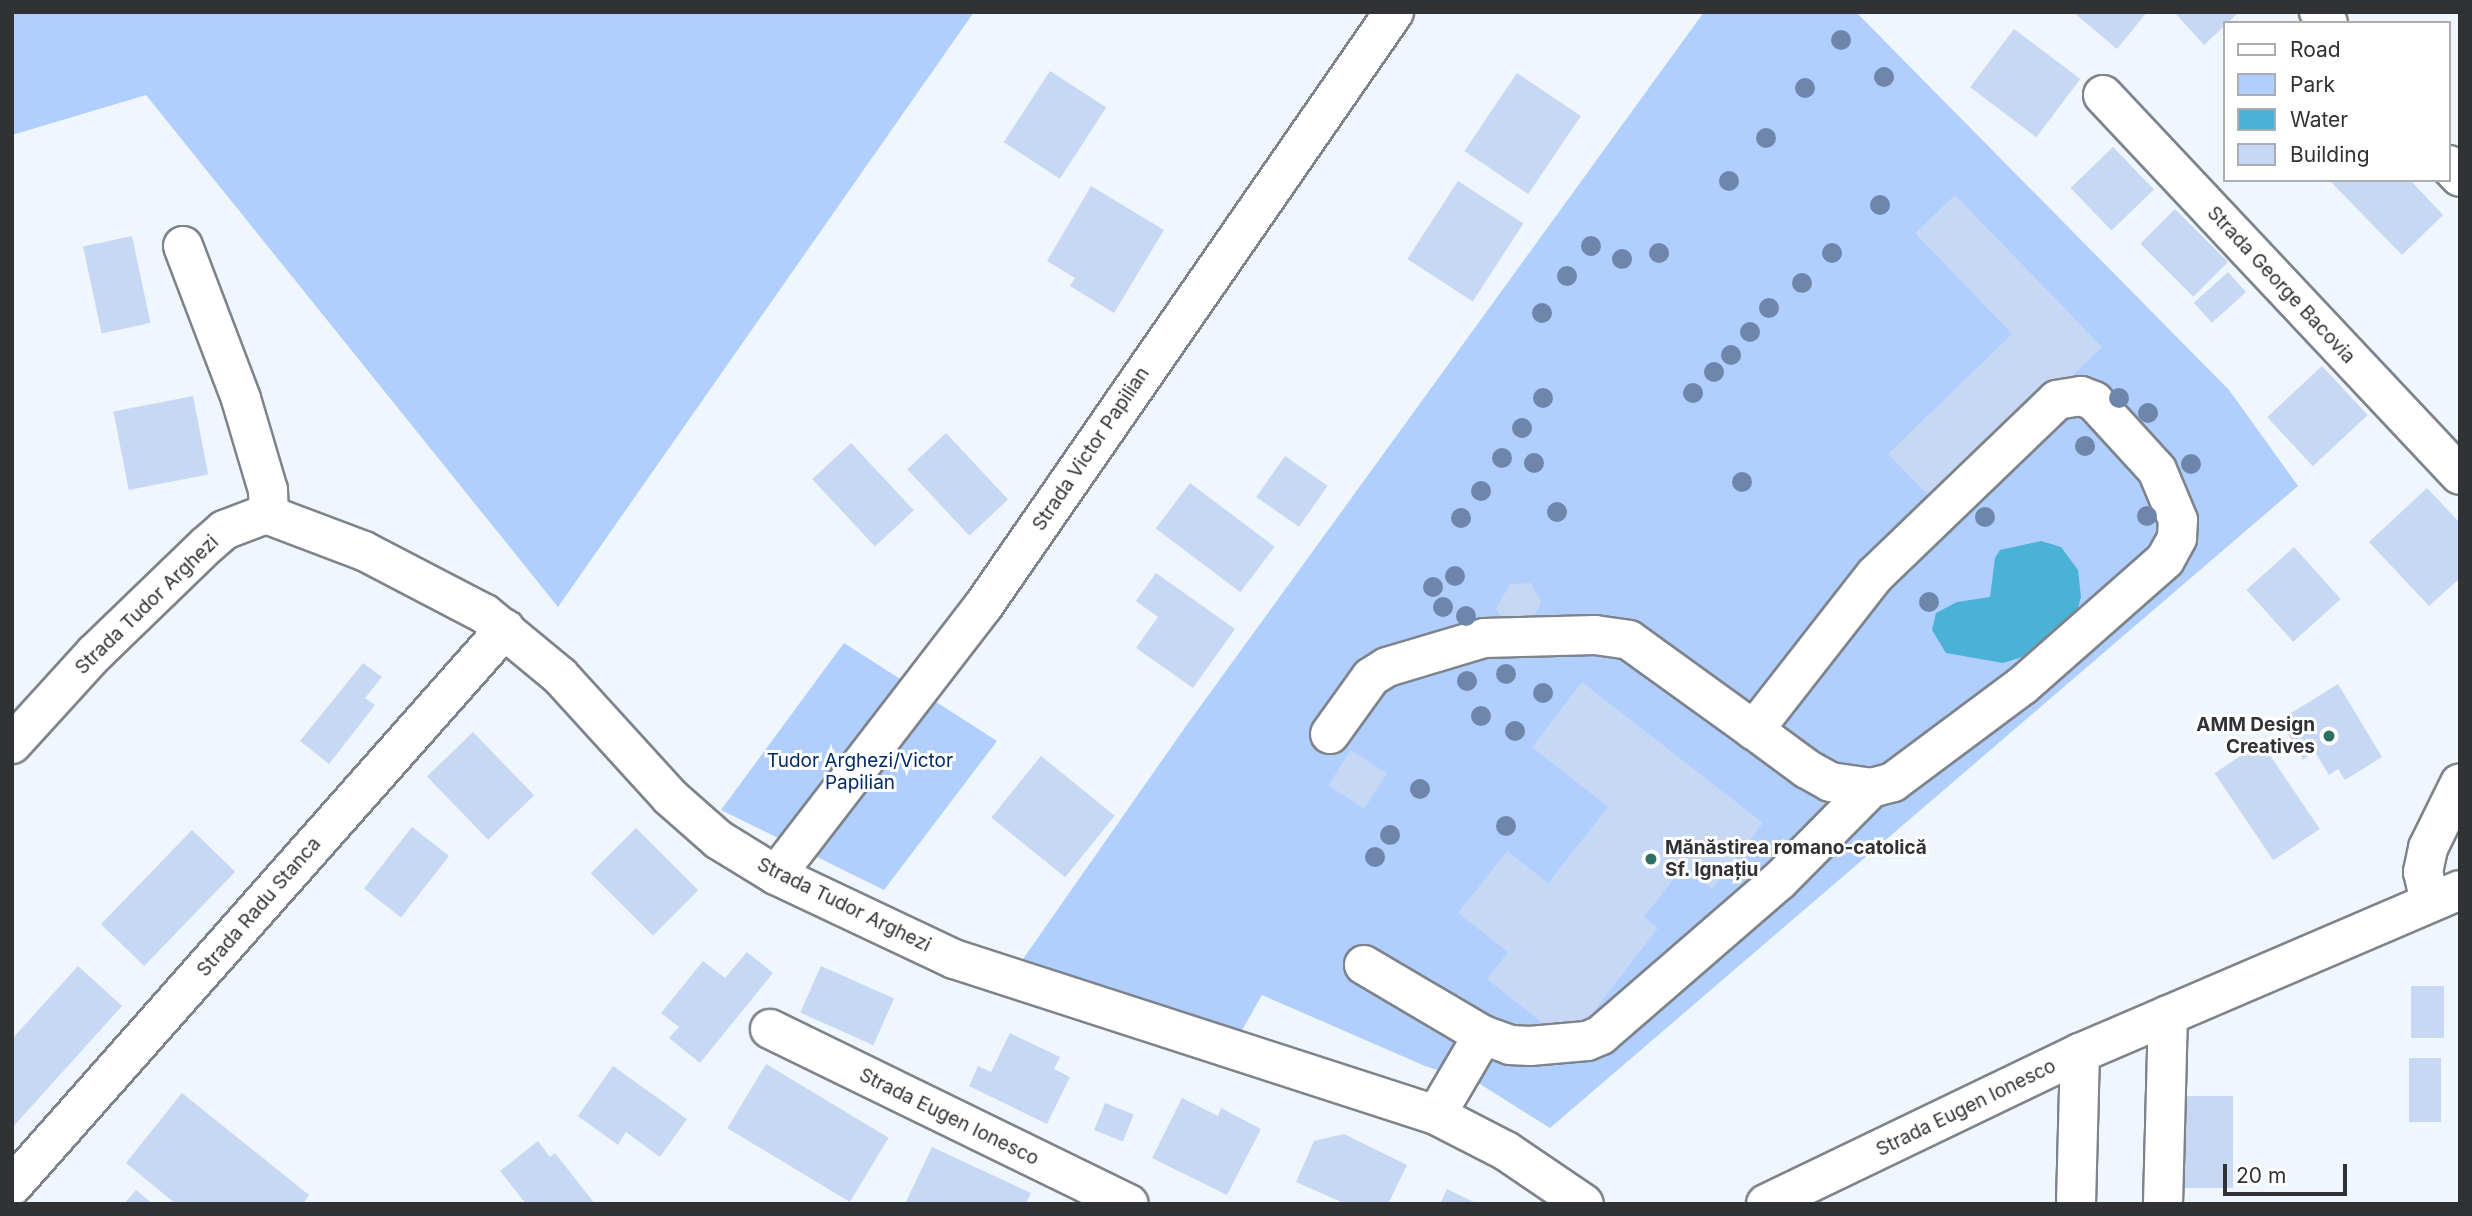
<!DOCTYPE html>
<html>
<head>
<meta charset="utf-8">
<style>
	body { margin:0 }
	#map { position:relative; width:2472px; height:1216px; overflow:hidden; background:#f0f6fe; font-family:Inter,sans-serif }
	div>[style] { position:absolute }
	.green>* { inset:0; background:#b0cfff }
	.water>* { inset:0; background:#4ab1d7 }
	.building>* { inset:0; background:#c6d8f4; transform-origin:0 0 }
	.roads { filter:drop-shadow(2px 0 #7e848b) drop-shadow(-2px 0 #7e848b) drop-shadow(0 2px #7e848b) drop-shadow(0 -2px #7e848b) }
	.minor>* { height:38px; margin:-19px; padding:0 19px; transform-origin:19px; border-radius:19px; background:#fff }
	.trees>* { width:20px; height:20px; margin:-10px; border-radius:50%; background:#6e86aa }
	.dots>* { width:19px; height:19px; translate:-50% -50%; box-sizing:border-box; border:4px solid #fff; border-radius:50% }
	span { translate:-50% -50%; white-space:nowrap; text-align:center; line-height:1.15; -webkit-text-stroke:6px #fff; paint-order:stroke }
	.street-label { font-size:19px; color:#303235 }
	.poi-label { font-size:19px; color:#303235; font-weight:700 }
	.right { translate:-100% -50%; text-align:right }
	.left { translate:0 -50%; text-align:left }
	.park-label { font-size:19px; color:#032b65 }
	.frame { position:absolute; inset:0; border:14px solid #303235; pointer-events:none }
	.legend { position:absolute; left:2223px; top:21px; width:228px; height:161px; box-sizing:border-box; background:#fff; border:2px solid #acadae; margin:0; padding:9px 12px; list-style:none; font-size:21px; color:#303235 }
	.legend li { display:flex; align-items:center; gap:14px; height:35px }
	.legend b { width:35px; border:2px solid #acadae }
	.scale { position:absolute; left:2223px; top:1164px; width:124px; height:32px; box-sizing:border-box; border:4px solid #303235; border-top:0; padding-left:9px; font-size:21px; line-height:24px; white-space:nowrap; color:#303235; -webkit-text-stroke:5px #fff; paint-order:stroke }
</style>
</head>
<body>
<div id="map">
	<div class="green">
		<i style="clip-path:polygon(12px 12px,974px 12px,558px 607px,146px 95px,12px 135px)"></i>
		<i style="clip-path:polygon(1704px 12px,1856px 12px,2229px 390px,2298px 486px,1550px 1128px,1480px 1084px,1425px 1066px,1262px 995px,1241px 1032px,1023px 959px,1186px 726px)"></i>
		<i style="clip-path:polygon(844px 643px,997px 741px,884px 890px,721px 810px)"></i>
	</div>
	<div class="water">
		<i style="clip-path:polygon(2041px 541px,2061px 547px,2078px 570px,2081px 597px,2076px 615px,2022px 657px,2003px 663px,1946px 653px,1932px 630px,1936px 613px,1957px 602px,1990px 597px,1995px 558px,2000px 550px)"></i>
	</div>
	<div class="building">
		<i style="clip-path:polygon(2073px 12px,2147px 12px,2117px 49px)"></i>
		<i style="clip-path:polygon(2174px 12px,2239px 12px,2204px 45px)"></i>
		<i style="left:2014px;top:29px;width:83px;height:73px;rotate:37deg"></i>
		<i style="left:1050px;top:71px;width:67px;height:85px;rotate:33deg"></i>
		<i style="left:1517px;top:73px;width:77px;height:94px;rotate:34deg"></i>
		<i style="left:2113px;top:147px;width:59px;height:59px;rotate:46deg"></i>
		<i style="clip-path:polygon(2329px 180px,2410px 180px,2443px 215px,2402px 255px)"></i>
		<i style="left:1458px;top:181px;width:78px;height:93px;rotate:33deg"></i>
		<i style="clip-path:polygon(1091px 186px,1164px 230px,1114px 313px,1070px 286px,1075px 278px,1047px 261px)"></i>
		<i style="clip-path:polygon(1955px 195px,2102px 347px,1939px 506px,1888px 454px,2012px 334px,1915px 233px)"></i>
		<i style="left:2175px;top:209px;width:75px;height:49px;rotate:45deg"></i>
		<i style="left:132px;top:236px;width:89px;height:50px;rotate:78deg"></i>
		<i style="left:2228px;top:272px;width:27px;height:46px;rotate:48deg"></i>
		<i style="left:2322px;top:366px;width:67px;height:75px;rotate:47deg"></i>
		<i style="left:193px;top:396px;width:80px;height:81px;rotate:79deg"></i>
		<i style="left:946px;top:433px;width:91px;height:53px;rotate:47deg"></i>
		<i style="left:851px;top:443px;width:92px;height:53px;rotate:47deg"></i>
		<i style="left:1285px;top:456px;width:52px;height:50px;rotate:35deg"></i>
		<i style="left:1190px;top:483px;width:106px;height:57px;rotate:37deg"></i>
		<i style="clip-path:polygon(2427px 488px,2460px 523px,2460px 578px,2429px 606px,2369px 542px)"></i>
		<i style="left:2294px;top:547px;width:70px;height:64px;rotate:48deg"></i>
		<i style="clip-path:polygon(1156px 573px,1235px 629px,1193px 688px,1136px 648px,1158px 617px,1136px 601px)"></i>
		<i style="clip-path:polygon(1531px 583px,1541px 602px,1530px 625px,1508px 626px,1496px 609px,1510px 584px)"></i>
		<i style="clip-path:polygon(363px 663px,382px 677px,365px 698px,375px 705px,329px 764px,300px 741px)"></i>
		<i style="clip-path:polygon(1582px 682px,1763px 823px,1712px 889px,1683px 867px,1644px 917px,1658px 928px,1577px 1033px,1563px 1022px,1555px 1033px,1487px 979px,1508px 952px,1458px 913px,1507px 851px,1548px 883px,1608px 807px,1532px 747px)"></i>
		<i style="clip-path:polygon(2338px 684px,2382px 757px,2345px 780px,2338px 769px,2329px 775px,2315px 752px,2303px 760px,2280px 720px)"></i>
		<i style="left:473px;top:732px;width:88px;height:64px;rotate:46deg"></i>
		<i style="left:2261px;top:742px;width:105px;height:56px;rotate:56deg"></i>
		<i style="left:1351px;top:750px;width:43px;height:42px;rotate:33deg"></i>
		<i style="left:1041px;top:756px;width:95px;height:79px;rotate:39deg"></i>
		<i style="left:412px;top:827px;width:47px;height:78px;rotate:38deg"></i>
		<i style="left:636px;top:828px;width:88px;height:64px;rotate:45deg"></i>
		<i style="left:192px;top:830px;width:60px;height:131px;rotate:44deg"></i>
		<i style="clip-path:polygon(747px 952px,773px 973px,700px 1063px,669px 1038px,679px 1027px,661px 1013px,703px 961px,725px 978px)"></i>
		<i style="clip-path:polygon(78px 966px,122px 1006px,12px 1128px,12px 1039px)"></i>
		<i style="left:821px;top:966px;width:80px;height:51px;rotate:24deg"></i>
		<i style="left:2411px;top:986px;width:33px;height:52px"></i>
		<i style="clip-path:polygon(1010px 1033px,1060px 1057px,1054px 1069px,1070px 1077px,1047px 1124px,969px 1086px,978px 1066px,991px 1072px)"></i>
		<i style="left:2409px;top:1058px;width:32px;height:64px"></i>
		<i style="left:766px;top:1064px;width:143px;height:75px;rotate:31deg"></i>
		<i style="clip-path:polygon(613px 1066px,687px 1119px,660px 1157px,626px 1132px,618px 1145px,578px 1116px)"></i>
		<i style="clip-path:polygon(182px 1093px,309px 1195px,303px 1204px,176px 1204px,126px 1163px)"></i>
		<i style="left:2183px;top:1096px;width:50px;height:92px"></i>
		<i style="clip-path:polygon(1182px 1098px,1218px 1116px,1221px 1108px,1261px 1129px,1227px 1195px,1152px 1158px)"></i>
		<i style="left:1105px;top:1103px;width:31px;height:29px;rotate:22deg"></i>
		<i style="clip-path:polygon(1344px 1134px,1407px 1165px,1388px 1204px,1346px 1204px,1296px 1182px,1314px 1141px)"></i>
		<i style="clip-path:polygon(538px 1141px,550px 1157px,555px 1153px,595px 1204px,526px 1204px,500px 1171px)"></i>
		<i style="clip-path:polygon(932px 1147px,1031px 1193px,1026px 1204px,905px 1204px)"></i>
		<i style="clip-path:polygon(1447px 1189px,1478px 1204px,1440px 1204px)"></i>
		<i style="clip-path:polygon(136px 1190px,153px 1204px,124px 1204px)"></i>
	</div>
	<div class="roads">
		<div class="minor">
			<i style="left:2319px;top:12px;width:14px;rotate:51deg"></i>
			<i style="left:2103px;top:95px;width:521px;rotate:46.79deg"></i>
			<i style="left:2449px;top:165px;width:16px;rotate:47deg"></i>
			<i style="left:183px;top:246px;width:164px;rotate:69.2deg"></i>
			<i style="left:241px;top:399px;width:95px;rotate:73.5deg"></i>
			<i style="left:268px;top:490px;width:25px;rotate:88deg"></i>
			<i style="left:1330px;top:734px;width:70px;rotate:-54.3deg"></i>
			<i style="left:1371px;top:677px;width:19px;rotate:-32deg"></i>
			<i style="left:1387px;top:667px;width:101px;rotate:-16.6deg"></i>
			<i style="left:1484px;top:638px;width:111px;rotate:-1.5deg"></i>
			<i style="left:1595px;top:635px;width:34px;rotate:8deg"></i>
			<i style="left:1629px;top:640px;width:154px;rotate:35.8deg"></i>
			<i style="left:1754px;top:730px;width:66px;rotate:36.3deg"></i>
			<i style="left:1807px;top:769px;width:26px;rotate:29deg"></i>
			<i style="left:1830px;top:782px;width:41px;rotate:8.3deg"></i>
			<i style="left:1871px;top:788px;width:23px;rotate:-15deg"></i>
			<i style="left:1893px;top:782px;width:161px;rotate:-36.7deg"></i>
			<i style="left:2022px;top:686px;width:191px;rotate:-41.4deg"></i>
			<i style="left:2165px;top:560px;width:25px;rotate:-61deg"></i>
			<i style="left:2177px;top:538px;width:18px;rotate:-87deg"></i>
			<i style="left:2178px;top:520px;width:54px;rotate:-112.8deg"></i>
			<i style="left:2157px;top:470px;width:93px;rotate:-132.4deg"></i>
			<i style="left:2094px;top:401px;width:14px;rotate:-159deg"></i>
			<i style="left:2081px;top:396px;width:24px;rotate:171deg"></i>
			<i style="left:2057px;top:400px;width:252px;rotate:136.1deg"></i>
			<i style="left:1875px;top:575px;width:197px;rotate:128deg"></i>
			<i style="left:12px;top:744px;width:122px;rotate:-47.7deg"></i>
			<i style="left:94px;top:654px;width:157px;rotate:-44deg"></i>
			<i style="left:207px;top:545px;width:23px;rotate:-41deg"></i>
			<i style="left:224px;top:530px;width:45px;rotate:-20.9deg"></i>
			<i style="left:266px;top:514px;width:105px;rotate:20.7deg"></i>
			<i style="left:364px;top:551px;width:136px;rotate:27.5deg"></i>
			<i style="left:485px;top:614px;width:97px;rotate:39.6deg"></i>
			<i style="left:560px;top:676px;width:164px;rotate:47.7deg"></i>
			<i style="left:670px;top:797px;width:65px;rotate:41.3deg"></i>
			<i style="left:719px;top:840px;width:67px;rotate:31.6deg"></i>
			<i style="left:776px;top:875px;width:197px;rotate:25.3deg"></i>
			<i style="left:954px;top:959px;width:507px;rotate:17.93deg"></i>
			<i style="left:1436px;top:1115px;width:79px;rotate:27.2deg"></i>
			<i style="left:1506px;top:1151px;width:94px;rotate:34.2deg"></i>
			<i style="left:776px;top:875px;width:341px;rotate:-52.4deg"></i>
			<i style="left:984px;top:605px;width:721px;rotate:-55.34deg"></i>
			<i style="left:2430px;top:902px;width:31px;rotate:-103deg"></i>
			<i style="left:2423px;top:872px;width:25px;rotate:-78deg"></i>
			<i style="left:2428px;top:848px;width:72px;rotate:-63.8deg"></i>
			<i style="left:1364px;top:965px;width:138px;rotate:30.5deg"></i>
			<i style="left:1483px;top:1035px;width:93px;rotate:120.4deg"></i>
			<i style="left:770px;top:1029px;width:399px;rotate:26deg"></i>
			<i style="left:1483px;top:1035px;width:29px;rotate:20deg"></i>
			<i style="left:1510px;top:1045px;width:20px;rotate:3deg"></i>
			<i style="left:1530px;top:1046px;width:57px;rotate:-5deg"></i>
			<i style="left:1587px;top:1041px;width:15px;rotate:-23deg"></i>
			<i style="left:1601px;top:1035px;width:235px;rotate:-40.9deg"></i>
			<i style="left:1779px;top:881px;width:131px;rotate:-45.3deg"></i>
			<i style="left:12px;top:1186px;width:744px;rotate:-48.49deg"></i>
			<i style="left:1766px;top:1204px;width:348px;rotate:-25.7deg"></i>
			<i style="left:2080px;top:1053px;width:413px;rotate:-23.2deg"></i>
			<i style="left:2076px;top:1204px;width:151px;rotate:-88.5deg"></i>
			<i style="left:2163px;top:1204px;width:189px;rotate:-88.5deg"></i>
		</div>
	</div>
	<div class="trees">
		<i style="left:1841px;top:40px"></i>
		<i style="left:1884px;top:77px"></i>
		<i style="left:1805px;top:88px"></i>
		<i style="left:1766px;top:138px"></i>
		<i style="left:1729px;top:181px"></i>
		<i style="left:1880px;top:205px"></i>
		<i style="left:1591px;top:246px"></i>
		<i style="left:1659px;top:253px"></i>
		<i style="left:1832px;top:253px"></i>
		<i style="left:1622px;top:259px"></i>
		<i style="left:1567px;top:276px"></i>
		<i style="left:1802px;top:283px"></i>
		<i style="left:1769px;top:308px"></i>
		<i style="left:1542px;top:313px"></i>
		<i style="left:1750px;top:332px"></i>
		<i style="left:1731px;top:355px"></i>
		<i style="left:1714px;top:372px"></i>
		<i style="left:1693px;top:393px"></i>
		<i style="left:1543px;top:398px"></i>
		<i style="left:2119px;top:398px"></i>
		<i style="left:2148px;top:413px"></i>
		<i style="left:1522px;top:428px"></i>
		<i style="left:2085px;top:446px"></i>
		<i style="left:1502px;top:458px"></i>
		<i style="left:1534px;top:463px"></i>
		<i style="left:2191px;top:464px"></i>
		<i style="left:1742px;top:482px"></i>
		<i style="left:1481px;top:491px"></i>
		<i style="left:1557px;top:512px"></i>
		<i style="left:2147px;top:516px"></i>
		<i style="left:1985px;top:517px"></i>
		<i style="left:1461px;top:518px"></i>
		<i style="left:1455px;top:576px"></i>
		<i style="left:1433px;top:587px"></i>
		<i style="left:1929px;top:602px"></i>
		<i style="left:1443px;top:607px"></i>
		<i style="left:1466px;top:616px"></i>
		<i style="left:1506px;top:674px"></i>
		<i style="left:1467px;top:681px"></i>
		<i style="left:1543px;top:693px"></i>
		<i style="left:1481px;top:716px"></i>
		<i style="left:1515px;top:731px"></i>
		<i style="left:1420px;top:789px"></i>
		<i style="left:1506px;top:826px"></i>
		<i style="left:1390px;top:835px"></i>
		<i style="left:1375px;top:857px"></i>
	</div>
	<div class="dots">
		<i style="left:2329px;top:736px;background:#2d7061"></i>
		<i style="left:1651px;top:859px;background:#2d7061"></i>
	</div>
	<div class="street-label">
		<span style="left:2281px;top:285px;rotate:47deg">Strada George Bacovia</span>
		<span style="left:1091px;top:449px;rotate:-56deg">Strada Victor Papilian</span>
		<span style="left:147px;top:605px;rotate:-44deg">Strada Tudor Arghezi</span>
		<span style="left:844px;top:905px;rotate:26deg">Strada Tudor Arghezi</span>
		<span style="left:259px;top:907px;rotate:-49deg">Strada Radu Stanca</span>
		<span style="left:1966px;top:1108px;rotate:-26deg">Strada Eugen Ionesco</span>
		<span style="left:949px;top:1117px;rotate:26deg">Strada Eugen Ionesco</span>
	</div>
	<div class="poi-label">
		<span class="right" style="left:2315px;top:736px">AMM Design<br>Creatives</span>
		<span class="left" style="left:1665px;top:859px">Mănăstirea romano-catolică<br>Sf. Ignațiu</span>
	</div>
	<div class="park-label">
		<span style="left:860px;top:772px">Tudor Arghezi/Victor<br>Papilian</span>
	</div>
	<div class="frame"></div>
	<ul class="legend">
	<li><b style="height:9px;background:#fff"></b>Road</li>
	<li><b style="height:19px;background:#b0cfff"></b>Park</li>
	<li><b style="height:19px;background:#4ab1d7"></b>Water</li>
	<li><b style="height:19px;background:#c6d8f4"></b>Building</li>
	</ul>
	<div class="scale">20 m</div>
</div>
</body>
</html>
